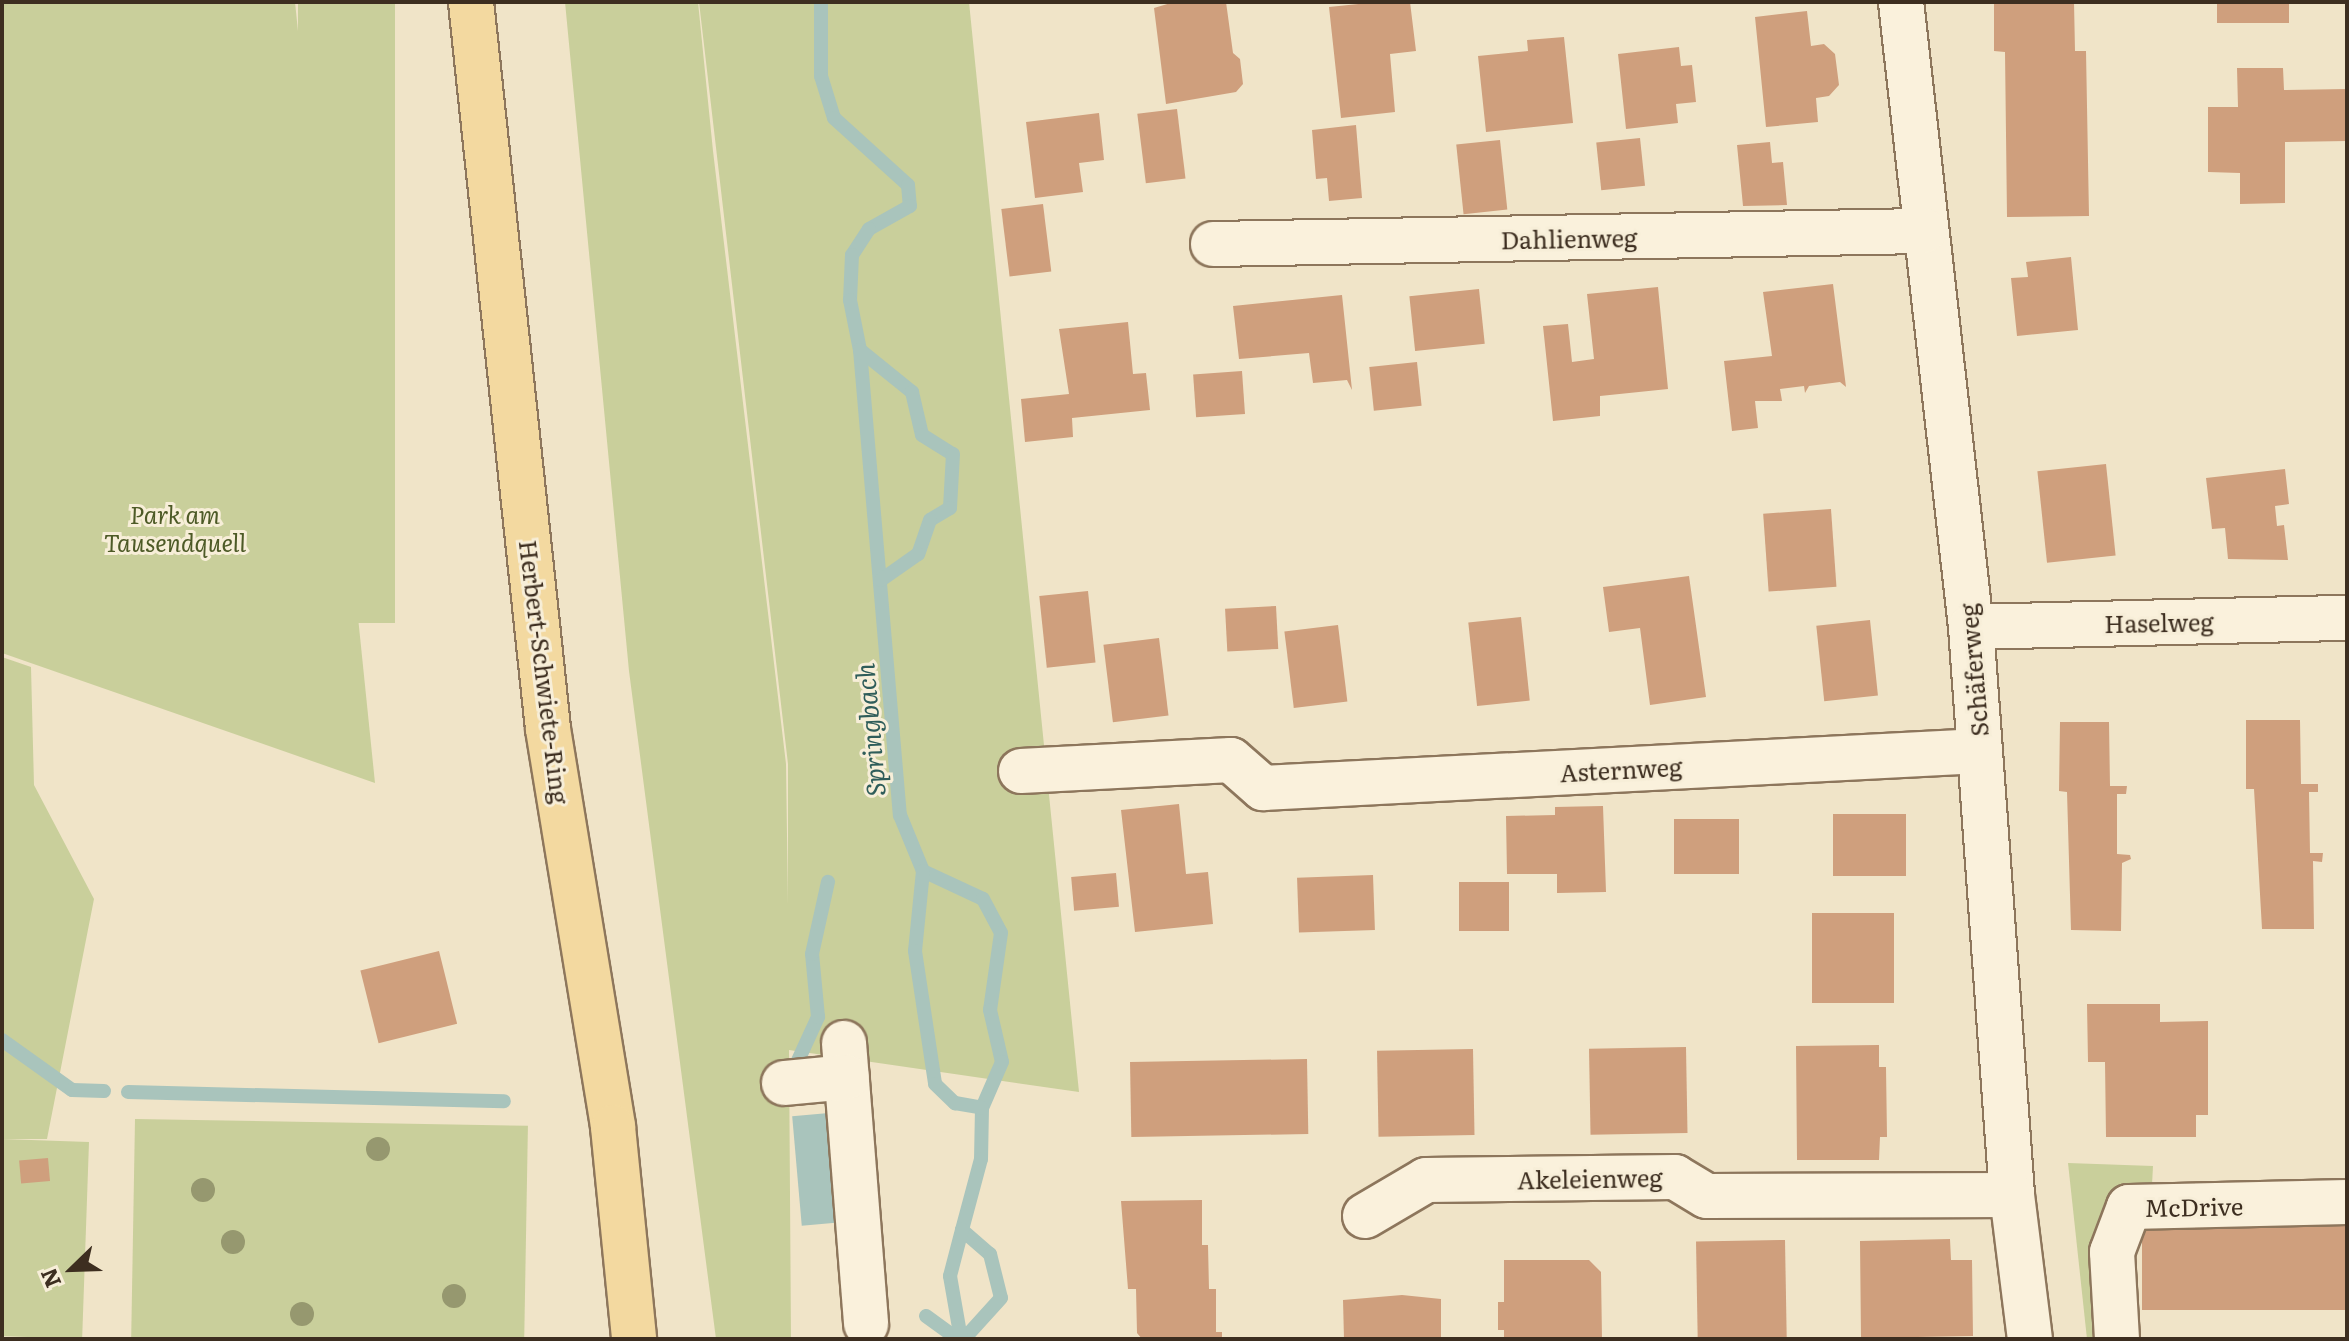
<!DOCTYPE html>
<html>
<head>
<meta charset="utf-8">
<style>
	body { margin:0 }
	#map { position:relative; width:2349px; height:1341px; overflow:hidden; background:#f0e4c8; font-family:Literata,serif }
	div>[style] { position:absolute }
	.green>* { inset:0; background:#c9cf9b; transform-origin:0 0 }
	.water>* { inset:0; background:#a9c4bc; transform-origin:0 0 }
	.stream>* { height:14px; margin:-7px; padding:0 7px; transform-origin:7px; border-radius:7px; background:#a9c4bc }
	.building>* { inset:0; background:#cf9f7d; transform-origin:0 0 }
	.roads { filter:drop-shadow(2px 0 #8d765c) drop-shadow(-2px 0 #8d765c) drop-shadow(0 2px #8d765c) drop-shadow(0 -2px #8d765c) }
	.minor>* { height:44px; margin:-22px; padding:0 22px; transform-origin:22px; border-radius:22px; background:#faf1dc }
	.major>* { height:44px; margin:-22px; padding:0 22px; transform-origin:22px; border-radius:22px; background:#f3d9a0 }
	.trees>* { width:24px; height:24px; margin:-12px; border-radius:50%; background:#96986f }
	span { translate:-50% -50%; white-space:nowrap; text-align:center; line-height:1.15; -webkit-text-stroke:6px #f7eed8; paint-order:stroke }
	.street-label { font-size:24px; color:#3d2e20 }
	.park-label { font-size:24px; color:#4d5a26; font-style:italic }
	.water-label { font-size:26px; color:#2f5d5a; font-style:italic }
	.frame { position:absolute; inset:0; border:4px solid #3d2e20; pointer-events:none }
	.north { position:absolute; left:32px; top:1229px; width:80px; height:80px; -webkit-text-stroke:6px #f7eed8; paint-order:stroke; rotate:247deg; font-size:22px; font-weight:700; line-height:32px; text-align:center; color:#3d2e20 }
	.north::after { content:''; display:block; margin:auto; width:28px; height:36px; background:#3d2e20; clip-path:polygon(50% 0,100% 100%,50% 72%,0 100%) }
</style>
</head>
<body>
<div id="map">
	<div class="green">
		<i style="clip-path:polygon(2px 2px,295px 2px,375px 783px,2px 653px)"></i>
		<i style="left:298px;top:2px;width:97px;height:621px"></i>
		<i style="clip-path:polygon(565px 2px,698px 2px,713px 151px,786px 764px,788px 905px,788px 764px,699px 2px,969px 2px,1079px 1092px,789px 1050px,791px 1339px,716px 1339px,629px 671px)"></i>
		<i style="clip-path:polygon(2px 657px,31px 667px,34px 785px,94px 899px,47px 1139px,2px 1139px)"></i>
		<i style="left:135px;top:1119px;width:393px;height:220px;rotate:1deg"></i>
		<i style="left:89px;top:1142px;width:197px;height:87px;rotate:92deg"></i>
		<i style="clip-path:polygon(2068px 1163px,2153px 1166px,2152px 1185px,2104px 1339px,2087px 1339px)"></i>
	</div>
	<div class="water">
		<i style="left:840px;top:1112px;width:110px;height:48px;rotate:85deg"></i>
	</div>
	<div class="stream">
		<i style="left:821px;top:2px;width:74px;rotate:90deg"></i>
		<i style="left:821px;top:76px;width:44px;rotate:72.8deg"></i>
		<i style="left:834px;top:118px;width:100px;rotate:42.2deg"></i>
		<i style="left:908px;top:185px;width:21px;rotate:85deg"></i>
		<i style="left:910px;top:206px;width:47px;rotate:150.7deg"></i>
		<i style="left:869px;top:229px;width:31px;rotate:123deg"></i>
		<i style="left:852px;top:255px;width:45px;rotate:92.5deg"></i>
		<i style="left:850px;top:300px;width:51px;rotate:78.7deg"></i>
		<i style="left:860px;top:350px;width:467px;rotate:85.1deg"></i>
		<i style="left:900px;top:815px;width:61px;rotate:67.7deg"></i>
		<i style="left:923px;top:871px;width:66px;rotate:25deg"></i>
		<i style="left:983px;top:899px;width:38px;rotate:62deg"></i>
		<i style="left:1001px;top:933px;width:78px;rotate:98.1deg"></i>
		<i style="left:990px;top:1010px;width:53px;rotate:77deg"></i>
		<i style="left:1002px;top:1062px;width:50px;rotate:113.5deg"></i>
		<i style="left:982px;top:1108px;width:51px;rotate:91.1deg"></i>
		<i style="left:981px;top:1159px;width:73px;rotate:105deg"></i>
		<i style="left:962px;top:1230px;width:37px;rotate:41deg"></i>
		<i style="left:990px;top:1254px;width:45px;rotate:76deg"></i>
		<i style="left:1001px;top:1298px;width:55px;rotate:132.1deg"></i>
		<i style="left:860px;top:350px;width:67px;rotate:38.9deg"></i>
		<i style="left:912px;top:392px;width:44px;rotate:76.9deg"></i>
		<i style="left:922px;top:435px;width:36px;rotate:32deg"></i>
		<i style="left:953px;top:454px;width:54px;rotate:93.2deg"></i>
		<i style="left:950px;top:508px;width:23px;rotate:149deg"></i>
		<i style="left:930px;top:520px;width:36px;rotate:109deg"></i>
		<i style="left:918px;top:554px;width:45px;rotate:144.9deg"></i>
		<i style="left:923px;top:871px;width:80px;rotate:95.7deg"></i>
		<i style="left:915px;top:951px;width:134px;rotate:81.4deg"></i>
		<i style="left:935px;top:1084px;width:28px;rotate:44deg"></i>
		<i style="left:955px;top:1103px;width:27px;rotate:10deg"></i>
		<i style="left:2px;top:1040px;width:86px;rotate:35.5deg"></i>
		<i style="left:72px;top:1090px;width:32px;rotate:2deg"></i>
		<i style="left:796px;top:1065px;width:53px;rotate:-65.4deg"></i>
		<i style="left:818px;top:1017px;width:63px;rotate:-95.4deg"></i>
		<i style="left:812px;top:954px;width:74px;rotate:-77.5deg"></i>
		<i style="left:128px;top:1092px;width:376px;rotate:1.4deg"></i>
		<i style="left:926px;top:1316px;width:39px;rotate:36deg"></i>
		<i style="left:961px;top:1339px;width:64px;rotate:-99.9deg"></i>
		<i style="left:950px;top:1276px;width:48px;rotate:-75.4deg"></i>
	</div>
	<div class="building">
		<i style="clip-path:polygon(1174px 2px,1226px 2px,1233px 53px,1240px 59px,1243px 84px,1236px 92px,1166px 104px,1154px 8px)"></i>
		<i style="clip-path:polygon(1378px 2px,1410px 2px,1416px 51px,1390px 54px,1395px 112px,1341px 118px,1329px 7px)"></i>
		<i style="clip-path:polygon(1994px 2px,2074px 2px,2075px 51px,2086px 51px,2089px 216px,2007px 217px,2005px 52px,1994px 51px)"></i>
		<i style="left:2217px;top:2px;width:72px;height:21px"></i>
		<i style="clip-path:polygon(1807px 11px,1811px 46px,1824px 44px,1835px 54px,1839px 85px,1829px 96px,1816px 98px,1818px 122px,1766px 127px,1755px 17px)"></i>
		<i style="clip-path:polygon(1564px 37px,1573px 123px,1486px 132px,1478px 56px,1528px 51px,1527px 40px)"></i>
		<i style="clip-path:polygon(1679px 47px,1681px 66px,1692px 65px,1696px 102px,1676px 104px,1678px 123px,1626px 129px,1618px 54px)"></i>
		<i style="clip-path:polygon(2237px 68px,2283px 68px,2284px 90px,2347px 89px,2347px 141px,2285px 142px,2285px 203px,2240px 204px,2240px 173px,2208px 172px,2208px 107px,2238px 107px)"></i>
		<i style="left:1177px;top:109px;width:70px;height:40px;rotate:83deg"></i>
		<i style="clip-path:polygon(1099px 113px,1104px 160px,1079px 163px,1083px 192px,1035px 198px,1026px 122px)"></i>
		<i style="clip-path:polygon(1356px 125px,1362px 198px,1329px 201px,1327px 178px,1316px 179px,1312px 130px)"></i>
		<i style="left:1640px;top:138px;width:48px;height:44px;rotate:84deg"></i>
		<i style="left:1500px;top:140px;width:70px;height:44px;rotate:84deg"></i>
		<i style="clip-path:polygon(1770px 142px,1772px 163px,1783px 162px,1787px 205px,1743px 206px,1737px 145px)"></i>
		<i style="left:1043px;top:204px;width:68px;height:42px;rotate:83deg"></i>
		<i style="clip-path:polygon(2071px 257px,2078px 330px,2017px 336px,2011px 278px,2028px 277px,2026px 262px)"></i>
		<i style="clip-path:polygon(1833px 284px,1846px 387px,1840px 382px,1809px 386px,1805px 393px,1804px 386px,1780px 389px,1782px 401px,1755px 401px,1758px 428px,1732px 431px,1724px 361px,1772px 356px,1763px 292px)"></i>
		<i style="clip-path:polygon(1658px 287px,1668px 389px,1600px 396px,1600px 416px,1553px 421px,1543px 326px,1568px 324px,1572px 362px,1594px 359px,1587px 294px)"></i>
		<i style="left:1479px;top:289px;width:55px;height:70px;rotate:84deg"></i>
		<i style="clip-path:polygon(1342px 295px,1352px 390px,1347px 380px,1313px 383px,1309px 353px,1239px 359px,1233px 306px)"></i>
		<i style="clip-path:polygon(1128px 322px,1133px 374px,1146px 373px,1150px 410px,1072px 418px,1073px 437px,1025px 442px,1021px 399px,1069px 394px,1059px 329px)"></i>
		<i style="left:1417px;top:362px;width:44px;height:48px;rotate:84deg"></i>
		<i style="left:1242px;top:371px;width:43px;height:49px;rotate:86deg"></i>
		<i style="left:2106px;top:464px;width:92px;height:69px;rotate:84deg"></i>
		<i style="clip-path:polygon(2285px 469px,2289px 504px,2275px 506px,2277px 526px,2284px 525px,2288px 560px,2228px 559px,2225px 528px,2212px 529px,2206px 478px)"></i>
		<i style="left:1831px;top:509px;width:78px;height:68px;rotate:86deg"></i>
		<i style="clip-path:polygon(1689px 576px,1706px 697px,1650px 705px,1640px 628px,1609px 632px,1603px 587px)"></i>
		<i style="left:1088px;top:591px;width:72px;height:49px;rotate:84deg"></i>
		<i style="left:1276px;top:606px;width:43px;height:51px;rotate:87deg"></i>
		<i style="left:1521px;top:617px;width:84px;height:53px;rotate:84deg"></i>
		<i style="left:1870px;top:620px;width:76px;height:54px;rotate:84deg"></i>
		<i style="left:1338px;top:625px;width:77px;height:54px;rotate:83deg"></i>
		<i style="left:1159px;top:638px;width:78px;height:56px;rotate:83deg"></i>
		<i style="clip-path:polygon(2246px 720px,2300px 720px,2301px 784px,2318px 784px,2318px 792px,2309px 792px,2310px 853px,2323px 853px,2322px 862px,2313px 861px,2314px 929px,2262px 929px,2254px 789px,2246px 789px)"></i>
		<i style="clip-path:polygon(2060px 722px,2109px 722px,2110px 786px,2127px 786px,2126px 794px,2117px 794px,2117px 854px,2130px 855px,2131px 859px,2122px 863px,2121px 931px,2071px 930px,2067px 792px,2059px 791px)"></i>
		<i style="clip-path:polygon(1179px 804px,1186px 874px,1208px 872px,1213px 924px,1135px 932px,1121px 810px)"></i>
		<i style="clip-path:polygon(1603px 806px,1606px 892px,1557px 893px,1557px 874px,1507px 874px,1506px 816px,1555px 815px,1555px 807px)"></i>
		<i style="left:1833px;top:814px;width:73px;height:62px"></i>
		<i style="left:1674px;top:819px;width:65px;height:55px"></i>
		<i style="left:1116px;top:873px;width:34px;height:45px;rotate:85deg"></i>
		<i style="left:1373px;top:875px;width:55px;height:76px;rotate:88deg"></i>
		<i style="left:1459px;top:882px;width:50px;height:49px"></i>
		<i style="left:1812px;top:913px;width:82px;height:90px"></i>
		<i style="left:439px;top:951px;width:75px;height:81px;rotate:76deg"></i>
		<i style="clip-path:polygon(2087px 1004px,2160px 1004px,2160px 1022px,2208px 1021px,2208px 1115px,2196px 1115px,2196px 1137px,2106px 1137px,2105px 1062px,2088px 1062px)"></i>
		<i style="clip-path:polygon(1879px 1045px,1879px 1067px,1886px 1067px,1887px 1137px,1880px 1137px,1879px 1160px,1797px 1160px,1796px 1046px)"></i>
		<i style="left:1686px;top:1047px;width:86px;height:97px;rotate:89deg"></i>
		<i style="left:1473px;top:1049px;width:86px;height:96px;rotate:89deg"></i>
		<i style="left:1307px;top:1059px;width:75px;height:177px;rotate:89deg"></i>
		<i style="left:48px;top:1158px;width:23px;height:29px;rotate:85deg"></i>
		<i style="clip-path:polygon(1202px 1200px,1202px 1245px,1208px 1245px,1209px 1289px,1216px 1289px,1216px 1332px,1222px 1332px,1222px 1339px,1142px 1339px,1137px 1333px,1136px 1289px,1128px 1289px,1121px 1201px)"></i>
		<i style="left:2347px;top:1221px;width:89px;height:205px;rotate:90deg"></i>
		<i style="clip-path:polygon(1950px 1239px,1951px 1260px,1972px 1260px,1973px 1336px,1861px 1338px,1860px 1241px)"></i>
		<i style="left:1785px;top:1240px;width:99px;height:89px;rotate:89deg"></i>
		<i style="clip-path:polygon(1504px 1260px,1589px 1260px,1601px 1272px,1602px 1339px,1504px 1339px,1504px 1330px,1498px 1330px,1498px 1302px,1504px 1302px)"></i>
		<i style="clip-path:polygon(1402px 1295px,1441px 1299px,1441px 1339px,1344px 1339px,1343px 1300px)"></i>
	</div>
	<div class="roads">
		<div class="minor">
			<i style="left:1901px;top:2px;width:629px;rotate:83.61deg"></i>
			<i style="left:1971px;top:627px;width:569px;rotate:85.87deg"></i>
			<i style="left:2012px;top:1195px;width:145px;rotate:82.9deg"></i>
			<i style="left:1213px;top:244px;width:711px;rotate:-1.05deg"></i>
			<i style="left:1971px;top:627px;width:376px;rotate:-1.4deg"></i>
			<i style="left:1021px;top:771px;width:210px;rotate:-3deg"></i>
			<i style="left:1231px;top:760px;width:43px;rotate:41.2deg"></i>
			<i style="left:1263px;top:788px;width:718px;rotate:-2.95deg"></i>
			<i style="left:844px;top:1043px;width:282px;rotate:85.5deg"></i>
			<i style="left:784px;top:1083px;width:63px;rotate:-5.4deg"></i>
			<i style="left:1365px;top:1216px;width:71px;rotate:-30.5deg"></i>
			<i style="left:1426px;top:1180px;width:249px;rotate:-0.7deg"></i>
			<i style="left:1675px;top:1177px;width:37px;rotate:31deg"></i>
			<i style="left:1707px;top:1196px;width:305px;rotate:-0.2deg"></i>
			<i style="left:2117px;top:1339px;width:87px;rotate:-93.3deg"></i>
			<i style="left:2112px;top:1252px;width:48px;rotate:-69.3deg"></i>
			<i style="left:2129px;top:1207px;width:218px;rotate:-1.3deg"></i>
		</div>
		<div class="major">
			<i style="left:471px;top:2px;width:731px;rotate:83.95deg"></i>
			<i style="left:548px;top:729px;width:403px;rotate:80.7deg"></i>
			<i style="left:613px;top:1127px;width:213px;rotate:84.3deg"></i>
		</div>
	</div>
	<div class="trees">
		<i style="left:378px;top:1149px"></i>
		<i style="left:203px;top:1190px"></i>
		<i style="left:233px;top:1242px"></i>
		<i style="left:454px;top:1296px"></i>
		<i style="left:302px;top:1314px"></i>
	</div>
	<div class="street-label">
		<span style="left:1569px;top:238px;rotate:-1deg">Dahlienweg</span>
		<span style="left:2159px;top:622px;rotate:-1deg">Haselweg</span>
		<span style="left:1973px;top:670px;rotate:-95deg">Schäferweg</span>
		<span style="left:545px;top:672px;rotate:83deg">Herbert-Schwiete-Ring</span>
		<span style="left:1621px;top:769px;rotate:-3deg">Asternweg</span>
		<span style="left:1590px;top:1178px;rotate:-1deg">Akeleienweg</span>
		<span style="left:2194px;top:1206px;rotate:-1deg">McDrive</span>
	</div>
	<div class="park-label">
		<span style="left:175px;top:528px">Park am<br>Tausendquell</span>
	</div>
	<div class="water-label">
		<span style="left:869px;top:730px;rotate:-95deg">Springbach</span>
	</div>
	<div class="frame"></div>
	<div class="north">N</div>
</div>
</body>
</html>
